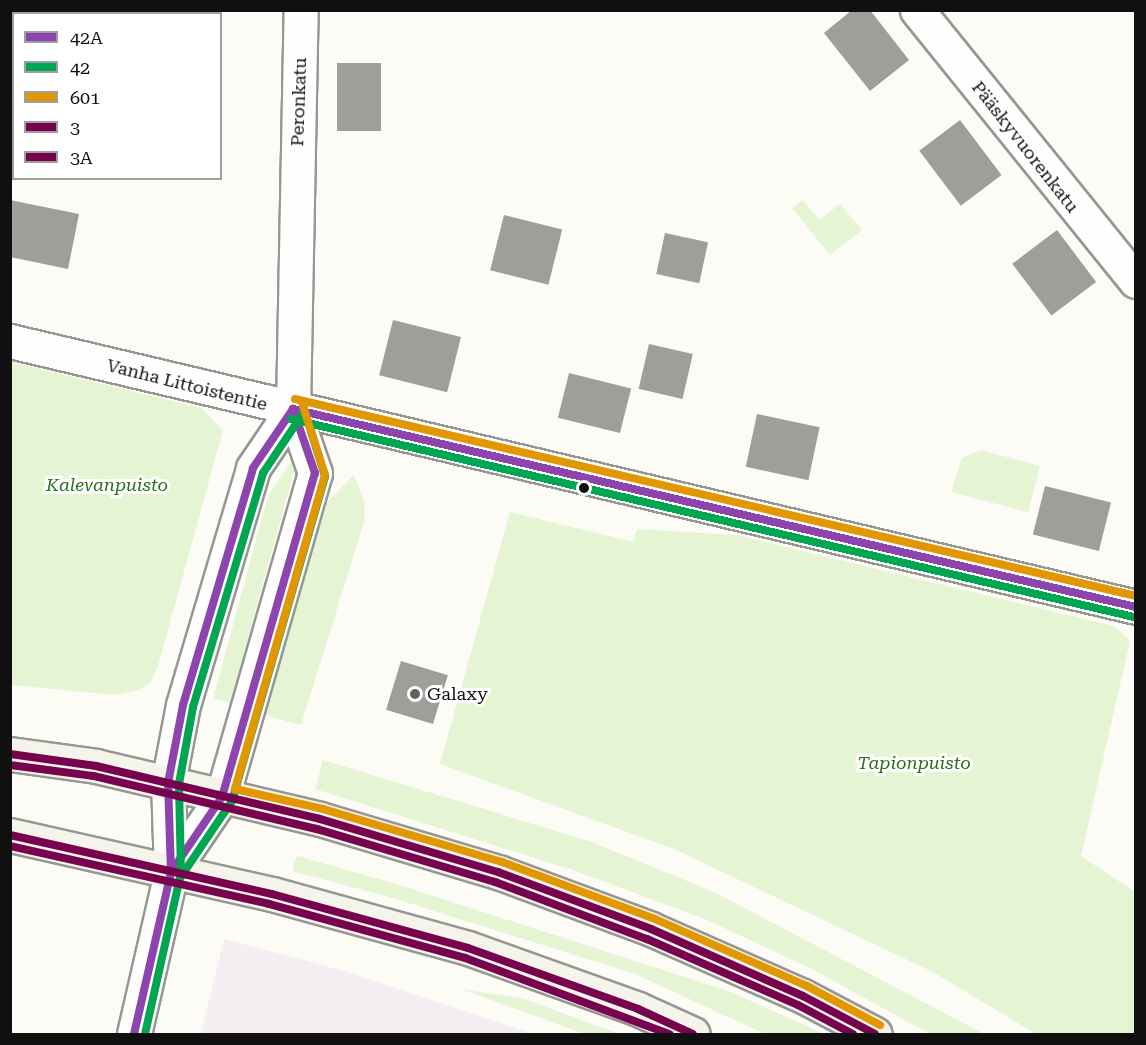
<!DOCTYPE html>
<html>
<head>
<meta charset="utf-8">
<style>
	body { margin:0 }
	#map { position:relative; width:1146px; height:1045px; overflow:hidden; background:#fcfbf5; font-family:"Roboto Serif",serif }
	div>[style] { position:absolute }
	.industrial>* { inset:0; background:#f4eef2 }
	.green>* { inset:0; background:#e5f4d3 }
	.building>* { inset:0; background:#a09e9a; transform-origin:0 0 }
	.roads { filter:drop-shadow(2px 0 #969693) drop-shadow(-2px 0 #969693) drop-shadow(0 2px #969693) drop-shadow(0 -2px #969693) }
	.minor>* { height:33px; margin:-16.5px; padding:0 16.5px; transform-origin:16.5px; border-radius:16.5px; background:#fffefe }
	.secondary>* { height:33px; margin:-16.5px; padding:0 16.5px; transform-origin:16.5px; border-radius:16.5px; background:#f5f4eb }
	.bus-1>* { height:8px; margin:-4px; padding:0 4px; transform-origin:4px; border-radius:4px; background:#8e44ad }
	.bus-2>* { height:8px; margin:-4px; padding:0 4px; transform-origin:4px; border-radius:4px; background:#00a651 }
	.bus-3>* { height:8px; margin:-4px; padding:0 4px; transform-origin:4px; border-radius:4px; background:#e09702 }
	.bus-4>* { height:8px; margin:-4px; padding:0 4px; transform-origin:4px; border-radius:4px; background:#77034e }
	.bus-5>* { height:8px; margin:-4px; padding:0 4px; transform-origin:4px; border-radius:4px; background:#77034e }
	.dots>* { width:16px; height:16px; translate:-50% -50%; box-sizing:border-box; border:3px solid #fff; border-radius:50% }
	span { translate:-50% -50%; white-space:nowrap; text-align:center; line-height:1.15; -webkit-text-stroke:6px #fff; paint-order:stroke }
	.street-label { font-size:18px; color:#101010 }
	.park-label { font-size:18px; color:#2a6f19; font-style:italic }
	.poi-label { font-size:18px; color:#101010 }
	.left { translate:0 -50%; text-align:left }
	.frame { position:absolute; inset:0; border:12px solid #101010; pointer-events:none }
	.legend { position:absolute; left:12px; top:12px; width:210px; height:168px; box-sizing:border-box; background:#fff; border:2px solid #9f9f9f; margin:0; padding:8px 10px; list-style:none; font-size:18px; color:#101010 }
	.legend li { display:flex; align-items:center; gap:12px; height:30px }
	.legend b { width:30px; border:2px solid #9f9f9f }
</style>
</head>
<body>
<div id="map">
	<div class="industrial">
		<i style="clip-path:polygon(224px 939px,341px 970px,532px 1034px,201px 1034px)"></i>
	</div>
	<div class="green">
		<i style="clip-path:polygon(803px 200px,819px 220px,840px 204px,862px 230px,830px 255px,792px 208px)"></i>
		<i style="clip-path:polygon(11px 362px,201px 408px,223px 430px,158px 666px,151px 682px,139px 690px,115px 695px,11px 685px)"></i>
		<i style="clip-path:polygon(981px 450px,1040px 466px,1028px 512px,951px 492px,962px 458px)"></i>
		<i style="clip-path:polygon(292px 460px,296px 464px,230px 702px,213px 699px,268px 496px)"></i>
		<i style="clip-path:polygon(354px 475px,364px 502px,365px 519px,301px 725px,268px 716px,264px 712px,266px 702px,313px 525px,323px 506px)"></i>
		<i style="clip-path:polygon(510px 512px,633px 542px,637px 529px,736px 535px,1114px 626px,1130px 641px,1081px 856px,1135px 892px,1135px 1034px,1036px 1034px,935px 973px,674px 849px,440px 764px)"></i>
		<i style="clip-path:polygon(323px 760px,592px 842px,716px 893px,984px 1034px,930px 1034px,814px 970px,705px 919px,573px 870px,315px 789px)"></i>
		<i style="clip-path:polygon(297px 856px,396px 884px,731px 992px,824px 1034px,765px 1034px,635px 974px,393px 898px,292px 871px)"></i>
		<i style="clip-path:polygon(461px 989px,525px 999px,619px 1034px,585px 1034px)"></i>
	</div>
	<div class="building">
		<i style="clip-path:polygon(852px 10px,870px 10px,909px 60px,870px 91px,824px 33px)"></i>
		<i style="left:337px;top:63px;width:44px;height:68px"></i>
		<i style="left:960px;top:120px;width:69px;height:51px;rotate:53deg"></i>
		<i style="clip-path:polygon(10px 200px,79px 214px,68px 269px,10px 257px)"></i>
		<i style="left:504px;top:215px;width:60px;height:57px;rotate:14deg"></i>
		<i style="left:1057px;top:230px;width:65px;height:56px;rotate:53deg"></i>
		<i style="left:665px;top:233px;width:44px;height:42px;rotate:12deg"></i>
		<i style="left:393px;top:320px;width:70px;height:57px;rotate:14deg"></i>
		<i style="left:649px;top:344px;width:45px;height:46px;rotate:13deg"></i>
		<i style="left:569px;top:373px;width:64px;height:46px;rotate:14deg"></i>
		<i style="left:757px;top:414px;width:64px;height:54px;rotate:12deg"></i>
		<i style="left:1045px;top:486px;width:68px;height:50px;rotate:14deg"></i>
		<i style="left:401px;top:661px;width:49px;height:51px;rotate:17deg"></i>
	</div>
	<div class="roads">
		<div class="minor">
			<i style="left:917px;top:10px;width:348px;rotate:51.1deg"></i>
			<i style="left:10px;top:341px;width:1157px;rotate:13.29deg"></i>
			<i style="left:171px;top:872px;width:91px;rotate:-55.8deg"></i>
			<i style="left:222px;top:797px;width:337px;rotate:-74deg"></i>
			<i style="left:315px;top:473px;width:68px;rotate:-109deg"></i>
			<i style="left:293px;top:409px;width:399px;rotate:-88.9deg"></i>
			<i style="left:134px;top:1034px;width:166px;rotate:-77.1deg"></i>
			<i style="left:171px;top:872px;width:89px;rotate:-91.9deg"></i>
			<i style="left:168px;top:783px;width:79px;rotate:-79.1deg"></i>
			<i style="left:183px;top:705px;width:247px;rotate:-73.5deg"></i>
			<i style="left:253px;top:468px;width:71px;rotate:-55.9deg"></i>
		</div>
		<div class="secondary">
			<i style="left:10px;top:754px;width:87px;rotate:7.9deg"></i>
			<i style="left:96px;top:766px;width:230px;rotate:13.3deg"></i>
			<i style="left:320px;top:819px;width:186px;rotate:16.6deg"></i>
			<i style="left:498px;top:872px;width:163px;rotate:20.4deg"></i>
			<i style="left:651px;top:929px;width:166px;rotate:23.8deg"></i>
			<i style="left:803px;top:996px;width:81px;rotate:27.8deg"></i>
			<i style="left:10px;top:835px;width:269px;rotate:12.7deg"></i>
			<i style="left:272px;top:894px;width:203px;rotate:15.4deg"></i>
			<i style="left:468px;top:948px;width:181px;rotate:19.7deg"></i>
			<i style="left:638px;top:1009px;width:60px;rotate:24.4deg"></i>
		</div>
	</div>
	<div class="bus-1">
		<i style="left:293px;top:409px;width:866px;rotate:13.22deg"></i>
		<i style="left:171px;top:872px;width:91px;rotate:-55.8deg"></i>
		<i style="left:222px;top:797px;width:337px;rotate:-74deg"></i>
		<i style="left:315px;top:473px;width:68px;rotate:-109deg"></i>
		<i style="left:134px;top:1034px;width:166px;rotate:-77.1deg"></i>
		<i style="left:171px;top:872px;width:89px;rotate:-91.9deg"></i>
		<i style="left:168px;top:783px;width:79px;rotate:-79.1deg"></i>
		<i style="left:183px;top:705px;width:247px;rotate:-73.5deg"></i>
		<i style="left:253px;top:468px;width:71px;rotate:-55.9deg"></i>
	</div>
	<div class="bus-2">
		<i style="left:291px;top:419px;width:866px;rotate:13.22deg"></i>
		<i style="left:180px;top:878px;width:93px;rotate:-56deg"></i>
		<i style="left:232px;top:801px;width:338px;rotate:-74deg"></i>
		<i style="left:325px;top:476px;width:73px;rotate:-107.4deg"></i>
		<i style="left:145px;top:1034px;width:165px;rotate:-77.4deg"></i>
		<i style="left:181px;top:873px;width:89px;rotate:-91.3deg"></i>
		<i style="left:179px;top:784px;width:78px;rotate:-79.7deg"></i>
		<i style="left:193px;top:707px;width:244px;rotate:-73.3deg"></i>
		<i style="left:263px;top:473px;width:70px;rotate:-56.1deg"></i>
	</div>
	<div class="bus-3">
		<i style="left:295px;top:399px;width:864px;rotate:13.18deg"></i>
		<i style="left:303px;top:406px;width:72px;rotate:72.3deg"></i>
		<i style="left:325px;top:475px;width:327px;rotate:106deg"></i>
		<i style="left:235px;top:789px;width:90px;rotate:12.8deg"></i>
		<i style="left:323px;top:809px;width:187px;rotate:16.5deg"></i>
		<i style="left:502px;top:862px;width:163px;rotate:20.4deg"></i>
		<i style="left:655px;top:919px;width:166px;rotate:23.8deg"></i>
		<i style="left:807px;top:986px;width:83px;rotate:28.1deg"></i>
	</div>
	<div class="bus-4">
		<i style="left:10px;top:754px;width:87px;rotate:7.9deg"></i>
		<i style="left:96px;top:766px;width:230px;rotate:13.3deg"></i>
		<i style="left:320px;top:819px;width:186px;rotate:16.6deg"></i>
		<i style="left:498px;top:872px;width:163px;rotate:20.4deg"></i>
		<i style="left:651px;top:929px;width:166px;rotate:23.8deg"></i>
		<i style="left:803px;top:996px;width:81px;rotate:27.8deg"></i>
		<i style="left:10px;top:835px;width:269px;rotate:12.7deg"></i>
		<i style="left:272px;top:894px;width:203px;rotate:15.4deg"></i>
		<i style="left:468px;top:948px;width:181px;rotate:19.7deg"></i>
		<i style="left:638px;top:1009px;width:60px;rotate:24.4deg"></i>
	</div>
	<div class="bus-5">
		<i style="left:10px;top:765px;width:85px;rotate:7.5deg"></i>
		<i style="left:94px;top:776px;width:229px;rotate:13.4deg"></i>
		<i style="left:317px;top:829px;width:186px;rotate:16.6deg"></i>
		<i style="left:495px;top:882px;width:162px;rotate:20.6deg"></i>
		<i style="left:647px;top:939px;width:165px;rotate:23.6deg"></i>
		<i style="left:798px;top:1005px;width:62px;rotate:27.8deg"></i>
		<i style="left:10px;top:846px;width:265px;rotate:12.6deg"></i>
		<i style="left:269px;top:904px;width:203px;rotate:15.4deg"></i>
		<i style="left:465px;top:958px;width:218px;rotate:20.4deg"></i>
	</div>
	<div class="dots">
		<i style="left:584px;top:488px;background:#101010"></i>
		<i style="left:415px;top:694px;background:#636260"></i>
	</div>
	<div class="street-label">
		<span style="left:299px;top:102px;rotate:-88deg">Peronkatu</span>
		<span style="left:1025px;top:147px;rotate:52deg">Pääskyvuorenkatu</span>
		<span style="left:187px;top:385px;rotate:14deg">Vanha Littoistentie</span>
	</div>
	<div class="park-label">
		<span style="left:107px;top:485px">Kalevanpuisto</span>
		<span style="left:914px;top:763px">Tapionpuisto</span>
	</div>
	<div class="poi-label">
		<span class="left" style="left:427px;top:694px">Galaxy</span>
	</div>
	<div class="frame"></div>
	<ul class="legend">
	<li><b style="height:8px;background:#8e44ad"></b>42A</li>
	<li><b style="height:8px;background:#00a651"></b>42</li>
	<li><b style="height:8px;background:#e09702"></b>601</li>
	<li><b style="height:8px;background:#77034e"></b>3</li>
	<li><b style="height:8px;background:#77034e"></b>3A</li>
	</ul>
</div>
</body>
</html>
